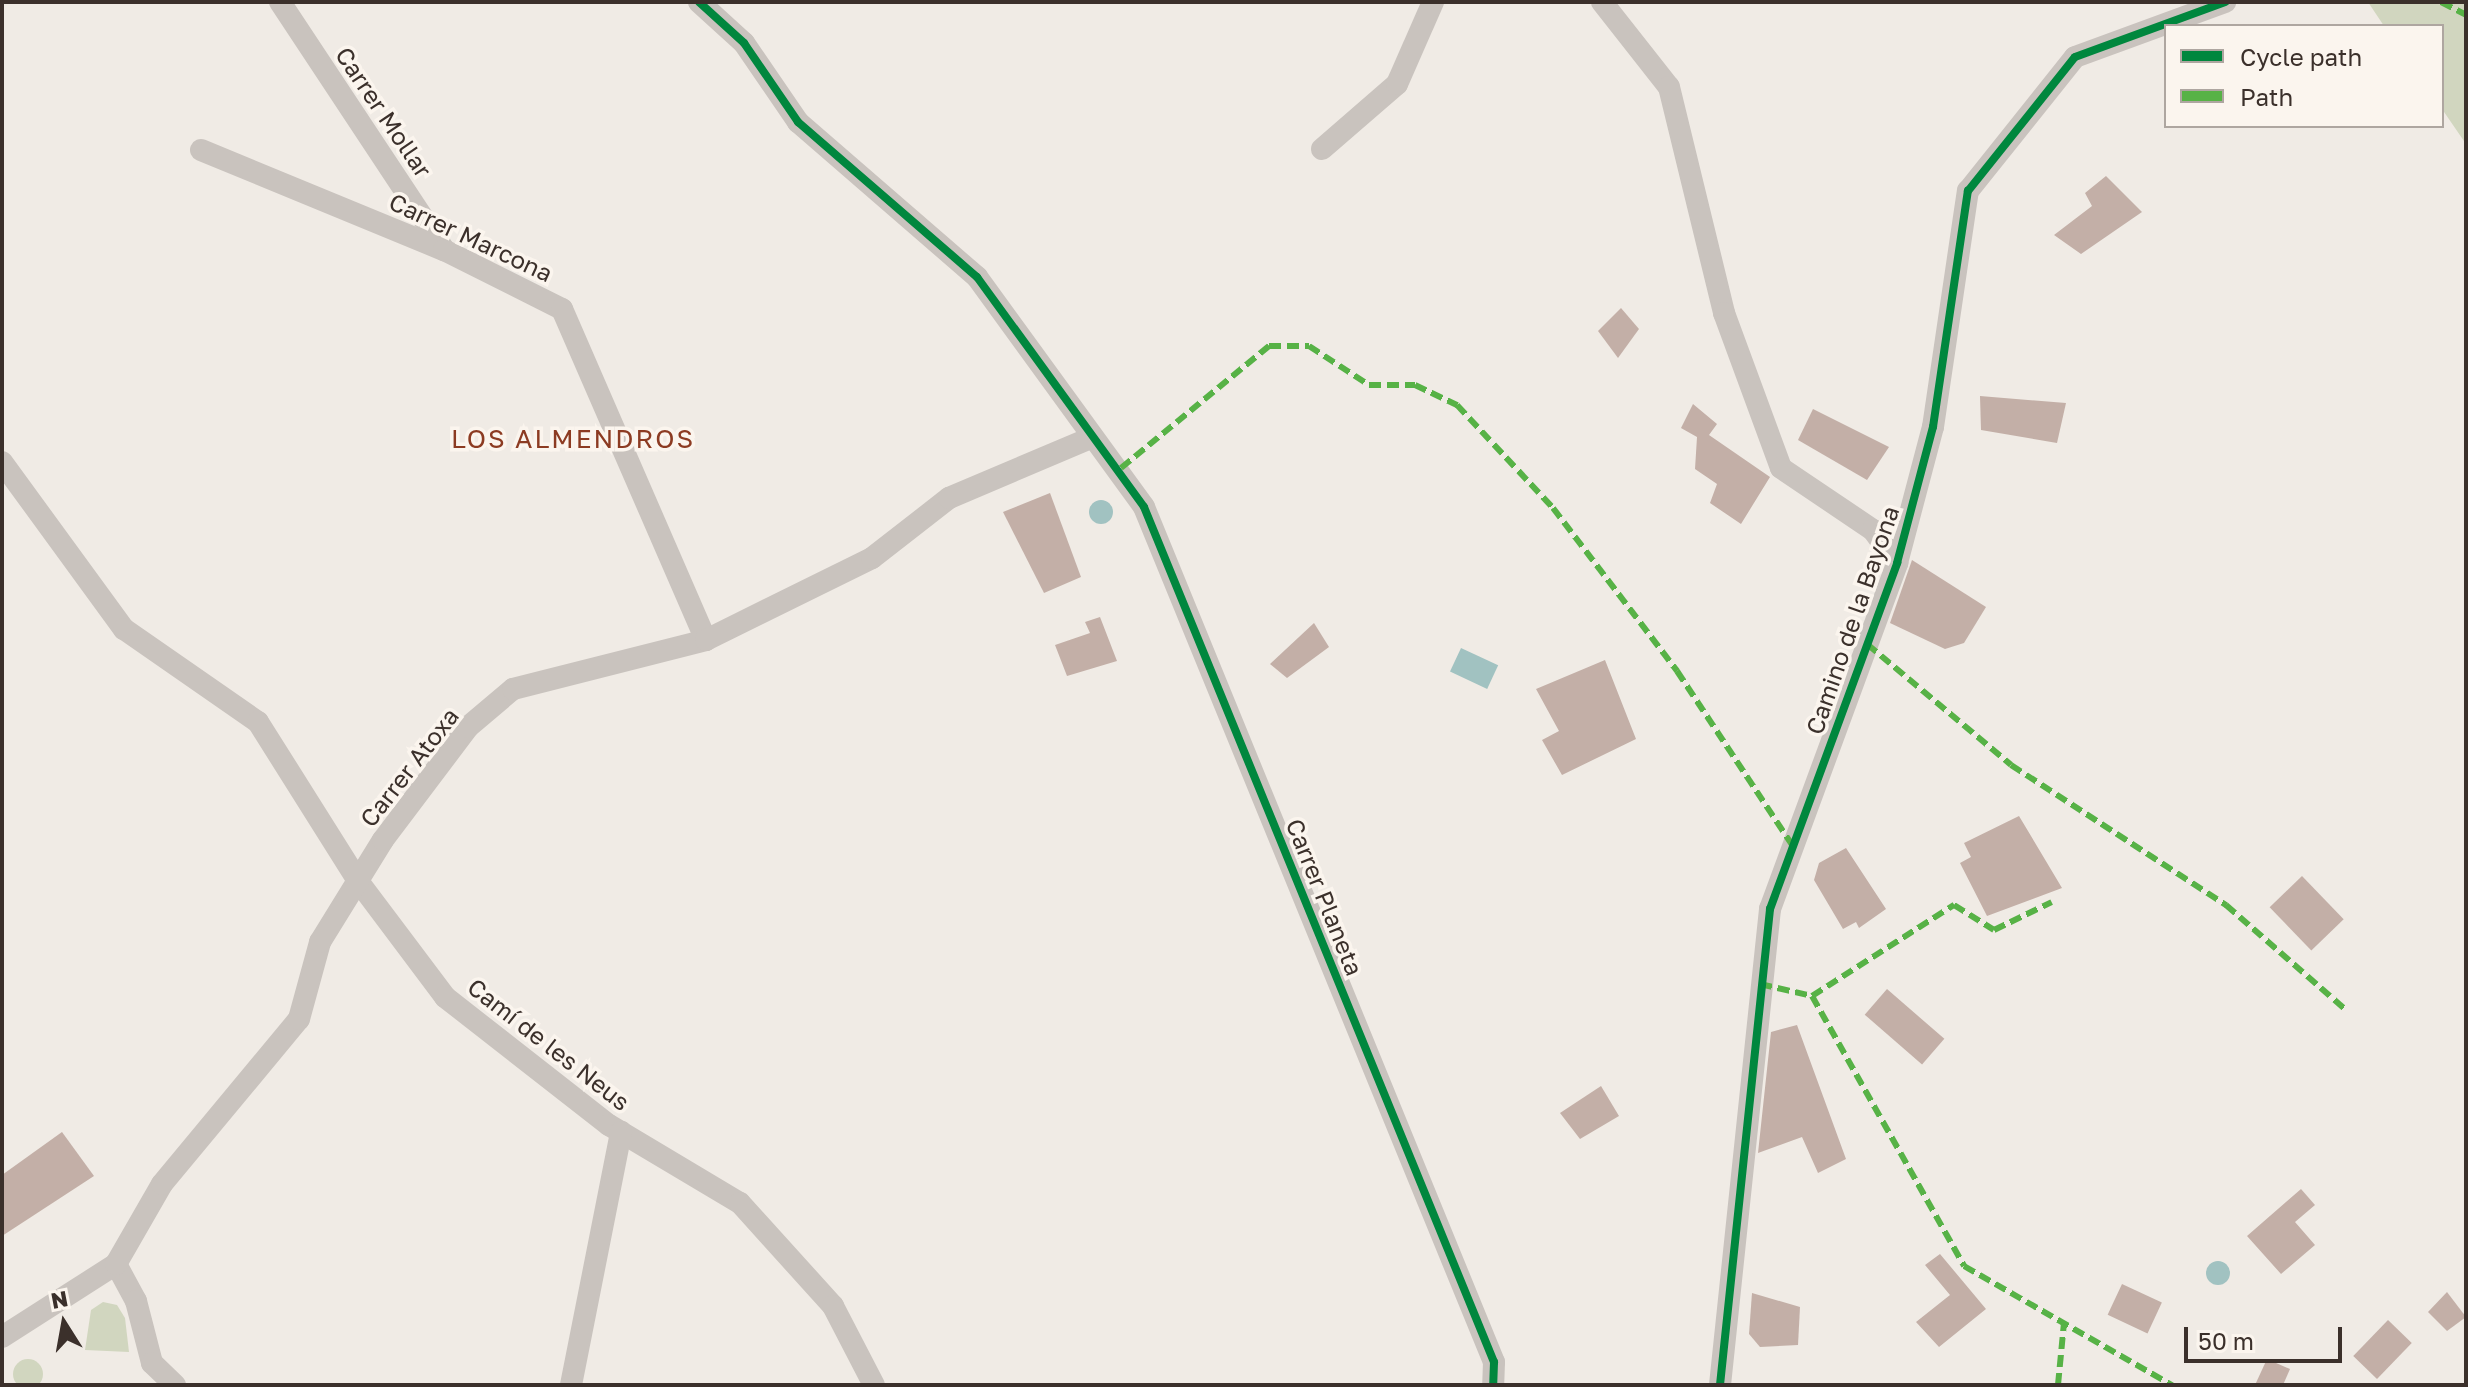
<!DOCTYPE html>
<html>
<head>
<meta charset="utf-8">
<style>
	body { margin:0 }
	#map { position:relative; width:2468px; height:1387px; overflow:hidden; background:#f0ebe5; font-family:"Golos Text",sans-serif }
	div>[style] { position:absolute }
	.green>* { inset:0; background:#d1d6bf }
	.round { border-radius:50% }
	.water>* { inset:0; background:#a1c2c1; transform-origin:0 0 }
	.building>* { inset:0; background:#c3afa7; transform-origin:0 0 }
	.minor>* { height:22px; margin:-11px; padding:0 11px; transform-origin:11px; border-radius:11px; background:#c9c3be }
	.quiet>* { height:6px; margin-top:-3px; transform-origin:0; background:repeating-linear-gradient(90deg,#57b246 0 12px,transparent 0 18px) }
	.cycleway>* { height:8px; margin:-4px; padding:0 4px; transform-origin:4px; border-radius:4px; background:#00873e }
	span { translate:-50% -50%; white-space:nowrap; text-align:center; line-height:1.15; -webkit-text-stroke:7px #fbf5ee; paint-order:stroke }
	.street-label { font-size:24px; color:#3b302b }
	.neighbourhood-label { font-size:26px; color:#8c3b22; letter-spacing:2px }
	.frame { position:absolute; inset:0; border:4px solid #3b302b; pointer-events:none }
	.legend { position:absolute; left:2164px; top:24px; width:280px; height:104px; box-sizing:border-box; background:#fbf5ee; border:2px solid #aea6a0; margin:0; padding:10px 14px; list-style:none; font-size:24px; color:#3b302b }
	.legend li { display:flex; align-items:center; gap:16px; height:40px }
	.legend b { width:40px; border:2px solid #aea6a0 }
	.north { position:absolute; left:24px; top:1283px; width:80px; height:80px; -webkit-text-stroke:6px #fbf5ee; paint-order:stroke; rotate:349deg; font-size:22px; font-weight:700; line-height:32px; text-align:center; color:#3b302b }
	.north::after { content:''; display:block; margin:auto; width:28px; height:36px; background:#3b302b; clip-path:polygon(50% 0,100% 100%,50% 72%,0 100%) }
	.scale { position:absolute; left:2184px; top:1327px; width:158px; height:36px; box-sizing:border-box; border:4px solid #3b302b; border-top:0; padding-left:10px; font-size:24px; line-height:28px; white-space:nowrap; color:#3b302b; -webkit-text-stroke:6px #fbf5ee; paint-order:stroke }
</style>
</head>
<body>
<div id="map">
	<div class="green">
		<i style="clip-path:polygon(2368px 2px,2466px 2px,2466px 144px,2442px 109px,2442px 26px,2384px 26px)"></i>
		<i style="clip-path:polygon(103px 1302px,117px 1305px,125px 1318px,129px 1352px,85px 1350px,91px 1310px)"></i>
		<i class="round" style="left:13px;top:1359px;width:30px;height:30px"></i>
	</div>
	<div class="water">
		<i class="round" style="left:1089px;top:500px;width:24px;height:24px"></i>
		<i style="left:1461px;top:648px;width:41px;height:26px;rotate:25deg"></i>
		<i class="round" style="left:2206px;top:1261px;width:24px;height:24px"></i>
	</div>
	<div class="building">
		<i style="clip-path:polygon(2106px 176px,2142px 212px,2081px 254px,2054px 235px,2092px 206px,2085px 193px)"></i>
		<i style="clip-path:polygon(1621px 308px,1639px 329px,1618px 358px,1598px 331px)"></i>
		<i style="clip-path:polygon(1980px 396px,2066px 403px,2057px 443px,1981px 430px)"></i>
		<i style="clip-path:polygon(1693px 404px,1717px 424px,1709px 435px,1770px 477px,1741px 524px,1710px 503px,1717px 484px,1695px 469px,1697px 437px,1681px 428px)"></i>
		<i style="clip-path:polygon(1813px 409px,1889px 447px,1867px 480px,1798px 440px)"></i>
		<i style="clip-path:polygon(1050px 493px,1081px 577px,1044px 593px,1003px 512px)"></i>
		<i style="clip-path:polygon(1912px 560px,1986px 607px,1964px 643px,1945px 649px,1890px 623px)"></i>
		<i style="clip-path:polygon(1100px 617px,1117px 661px,1067px 676px,1055px 645px,1090px 633px,1085px 622px)"></i>
		<i style="clip-path:polygon(1314px 623px,1329px 647px,1287px 678px,1270px 664px)"></i>
		<i style="clip-path:polygon(1605px 660px,1636px 739px,1562px 775px,1542px 740px,1559px 731px,1536px 689px)"></i>
		<i style="clip-path:polygon(2019px 816px,2062px 888px,1987px 916px,1960px 863px,1971px 857px,1964px 843px)"></i>
		<i style="clip-path:polygon(1846px 848px,1886px 909px,1859px 928px,1856px 922px,1843px 929px,1814px 880px,1819px 863px)"></i>
		<i style="left:2302px;top:876px;width:60px;height:45px;rotate:46deg"></i>
		<i style="left:1887px;top:989px;width:76px;height:34px;rotate:41deg"></i>
		<i style="clip-path:polygon(1797px 1025px,1846px 1159px,1818px 1173px,1802px 1137px,1758px 1153px,1771px 1032px)"></i>
		<i style="clip-path:polygon(1601px 1086px,1619px 1116px,1580px 1139px,1560px 1113px)"></i>
		<i style="clip-path:polygon(62px 1132px,94px 1176px,2px 1236px,2px 1175px)"></i>
		<i style="clip-path:polygon(2301px 1189px,2315px 1205px,2295px 1222px,2315px 1245px,2281px 1274px,2247px 1236px)"></i>
		<i style="clip-path:polygon(1940px 1254px,1986px 1309px,1939px 1347px,1916px 1322px,1950px 1295px,1925px 1265px)"></i>
		<i style="left:2122px;top:1284px;width:44px;height:34px;rotate:25deg"></i>
		<i style="clip-path:polygon(2447px 1292px,2466px 1317px,2447px 1331px,2428px 1312px)"></i>
		<i style="clip-path:polygon(1752px 1293px,1800px 1307px,1798px 1345px,1760px 1347px,1749px 1334px)"></i>
		<i style="left:2388px;top:1320px;width:33px;height:50px;rotate:44deg"></i>
		<i style="clip-path:polygon(2267px 1359px,2290px 1369px,2283px 1385px,2255px 1385px)"></i>
	</div>
	<div class="minor">
		<i style="left:280px;top:2px;width:297px;rotate:56.5deg"></i>
		<i style="left:699px;top:2px;width:61px;rotate:42.3deg"></i>
		<i style="left:744px;top:43px;width:96px;rotate:55.6deg"></i>
		<i style="left:798px;top:122px;width:237px;rotate:40.9deg"></i>
		<i style="left:977px;top:277px;width:284px;rotate:54deg"></i>
		<i style="left:1144px;top:507px;width:924px;rotate:67.74deg"></i>
		<i style="left:1494px;top:1362px;width:23px;rotate:92deg"></i>
		<i style="left:1602px;top:2px;width:108px;rotate:51.8deg"></i>
		<i style="left:1669px;top:87px;width:233px;rotate:76.3deg"></i>
		<i style="left:1724px;top:313px;width:165px;rotate:69.8deg"></i>
		<i style="left:1781px;top:468px;width:111px;rotate:34deg"></i>
		<i style="left:1873px;top:530px;width:41px;rotate:54deg"></i>
		<i style="left:1322px;top:149px;width:99px;rotate:-40.9deg"></i>
		<i style="left:1397px;top:84px;width:90px;rotate:-66.3deg"></i>
		<i style="left:201px;top:150px;width:263px;rotate:22.4deg"></i>
		<i style="left:444px;top:250px;width:132px;rotate:26.6deg"></i>
		<i style="left:562px;top:309px;width:361px;rotate:66.5deg"></i>
		<i style="left:2px;top:462px;width:207px;rotate:53.9deg"></i>
		<i style="left:124px;top:629px;width:163px;rotate:34.8deg"></i>
		<i style="left:258px;top:722px;width:188px;rotate:57.8deg"></i>
		<i style="left:358px;top:881px;width:145px;rotate:53.1deg"></i>
		<i style="left:445px;top:997px;width:208px;rotate:38deg"></i>
		<i style="left:609px;top:1125px;width:152px;rotate:30.8deg"></i>
		<i style="left:740px;top:1203px;width:139px;rotate:47.9deg"></i>
		<i style="left:833px;top:1306px;width:89px;rotate:62.6deg"></i>
		<i style="left:116px;top:1264px;width:42px;rotate:61.6deg"></i>
		<i style="left:136px;top:1301px;width:64px;rotate:75.5deg"></i>
		<i style="left:152px;top:1363px;width:32px;rotate:44deg"></i>
		<i style="left:2px;top:1337px;width:135px;rotate:-32.6deg"></i>
		<i style="left:116px;top:1264px;width:92px;rotate:-60.1deg"></i>
		<i style="left:162px;top:1184px;width:214px;rotate:-50.3deg"></i>
		<i style="left:299px;top:1019px;width:80px;rotate:-74.7deg"></i>
		<i style="left:320px;top:942px;width:120px;rotate:-58.3deg"></i>
		<i style="left:383px;top:840px;width:141px;rotate:-53deg"></i>
		<i style="left:468px;top:727px;width:59px;rotate:-40.2deg"></i>
		<i style="left:513px;top:689px;width:199px;rotate:-14.2deg"></i>
		<i style="left:706px;top:640px;width:185px;rotate:-26.3deg"></i>
		<i style="left:872px;top:558px;width:98px;rotate:-37.9deg"></i>
		<i style="left:949px;top:498px;width:156px;rotate:-23deg"></i>
		<i style="left:571px;top:1385px;width:258px;rotate:-78.8deg"></i>
		<i style="left:1720px;top:1385px;width:479px;rotate:-84deg"></i>
		<i style="left:1770px;top:909px;width:369px;rotate:-69.8deg"></i>
		<i style="left:1897px;top:563px;width:141px;rotate:-75.2deg"></i>
		<i style="left:1933px;top:427px;width:239px;rotate:-81.6deg"></i>
		<i style="left:1968px;top:191px;width:171px;rotate:-51.4deg"></i>
		<i style="left:2075px;top:57px;width:160px;rotate:-20.1deg"></i>
	</div>
	<div class="quiet">
		<i style="left:2441px;top:2px;width:28px;rotate:27deg"></i>
		<i style="left:1121px;top:468px;width:192px;rotate:-39.5deg"></i>
		<i style="left:1269px;top:346px;width:40px"></i>
		<i style="left:1309px;top:346px;width:72px;rotate:33deg"></i>
		<i style="left:1369px;top:385px;width:46px"></i>
		<i style="left:1415px;top:385px;width:47px;rotate:25.5deg"></i>
		<i style="left:1457px;top:405px;width:141px;rotate:47deg"></i>
		<i style="left:1553px;top:508px;width:205px;rotate:52.7deg"></i>
		<i style="left:1677px;top:671px;width:210px;rotate:56.5deg"></i>
		<i style="left:1867px;top:644px;width:188px;rotate:40deg"></i>
		<i style="left:2011px;top:765px;width:257px;rotate:33.1deg"></i>
		<i style="left:2226px;top:905px;width:161px;rotate:41.2deg"></i>
		<i style="left:1760px;top:984px;width:53px;rotate:13deg"></i>
		<i style="left:1812px;top:996px;width:169px;rotate:-32.7deg"></i>
		<i style="left:1954px;top:905px;width:47px;rotate:32deg"></i>
		<i style="left:1994px;top:930px;width:64px;rotate:-25.8deg"></i>
		<i style="left:1812px;top:996px;width:310px;rotate:60.6deg"></i>
		<i style="left:1964px;top:1266px;width:240px;rotate:29.8deg"></i>
		<i style="left:2058px;top:1385px;width:62px;rotate:-84.5deg"></i>
	</div>
	<div class="cycleway">
		<i style="left:699px;top:2px;width:61px;rotate:42.3deg"></i>
		<i style="left:744px;top:43px;width:96px;rotate:55.6deg"></i>
		<i style="left:798px;top:122px;width:237px;rotate:40.9deg"></i>
		<i style="left:977px;top:277px;width:284px;rotate:54deg"></i>
		<i style="left:1144px;top:507px;width:924px;rotate:67.74deg"></i>
		<i style="left:1494px;top:1362px;width:23px;rotate:92deg"></i>
		<i style="left:1720px;top:1385px;width:479px;rotate:-84deg"></i>
		<i style="left:1770px;top:909px;width:369px;rotate:-69.8deg"></i>
		<i style="left:1897px;top:563px;width:141px;rotate:-75.2deg"></i>
		<i style="left:1933px;top:427px;width:239px;rotate:-81.6deg"></i>
		<i style="left:1968px;top:191px;width:171px;rotate:-51.4deg"></i>
		<i style="left:2075px;top:57px;width:160px;rotate:-20.1deg"></i>
	</div>
	<div class="street-label">
		<span style="left:384px;top:112px;rotate:56deg">Carrer Mollar</span>
		<span style="left:471px;top:237px;rotate:25deg">Carrer Marcona</span>
		<span style="left:1852px;top:620px;rotate:-71deg">Camino de la Bayona</span>
		<span style="left:409px;top:767px;rotate:-52deg">Carrer Atoxa</span>
		<span style="left:1325px;top:897px;rotate:68deg">Carrer Planeta</span>
		<span style="left:549px;top:1044px;rotate:38deg">Camí de les Neus</span>
	</div>
	<div class="neighbourhood-label">
		<span style="left:573px;top:439px">LOS ALMENDROS</span>
	</div>
	<div class="frame"></div>
	<ul class="legend">
	<li><b style="height:10px;background:#00873e"></b>Cycle path</li>
	<li><b style="height:10px;background:#57b246"></b>Path</li>
	</ul>
	<div class="north">N</div>
	<div class="scale">50 m</div>
</div>
</body>
</html>
